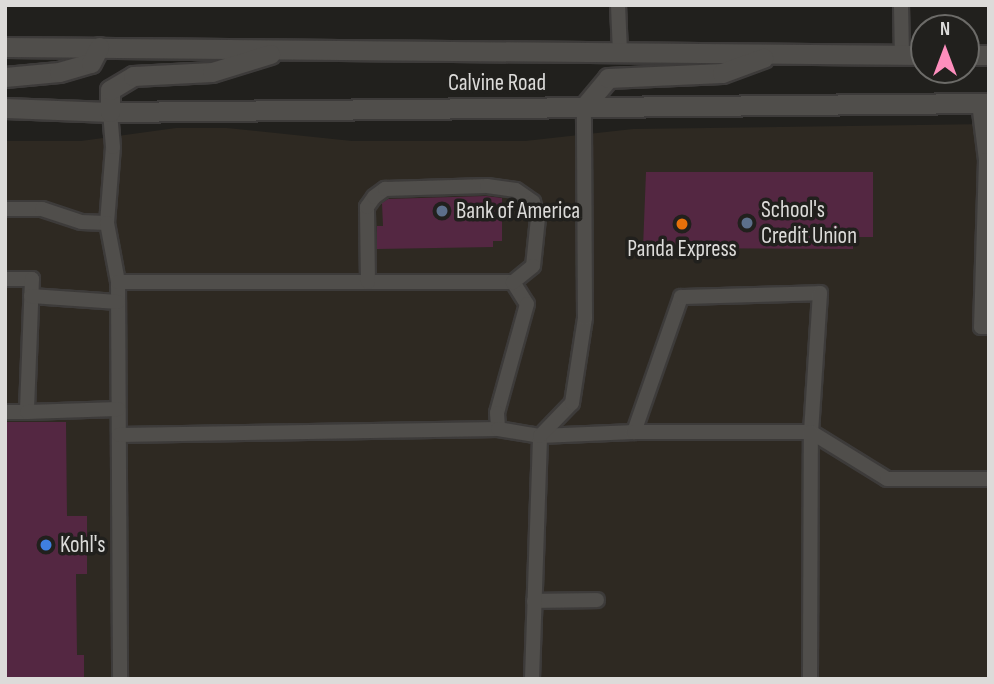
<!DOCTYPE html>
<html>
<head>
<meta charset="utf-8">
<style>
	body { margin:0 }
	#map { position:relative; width:994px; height:684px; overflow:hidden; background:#21201d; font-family:"Sofia Sans Condensed",sans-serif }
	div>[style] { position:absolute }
	.built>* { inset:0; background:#2e2922 }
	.building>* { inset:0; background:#542742 }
	.roads { filter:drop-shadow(2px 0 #3d3b3a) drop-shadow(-2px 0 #3d3b3a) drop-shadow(0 2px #3d3b3a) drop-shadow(0 -2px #3d3b3a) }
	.service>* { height:14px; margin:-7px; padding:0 7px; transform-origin:7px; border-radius:7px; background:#504e4b }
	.secondary>* { height:19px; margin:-9.5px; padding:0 9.5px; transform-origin:9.5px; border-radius:9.5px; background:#504e4b }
	.dots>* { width:19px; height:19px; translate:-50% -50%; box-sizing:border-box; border:4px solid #21201d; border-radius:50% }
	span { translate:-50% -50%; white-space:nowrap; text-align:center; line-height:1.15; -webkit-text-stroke:7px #21201d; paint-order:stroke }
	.street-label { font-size:23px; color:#dcdbd9 }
	.poi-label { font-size:23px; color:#dcdbd9 }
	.left { translate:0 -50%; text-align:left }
	.frame { position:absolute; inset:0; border:7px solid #dcdbd9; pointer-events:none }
	.north { position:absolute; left:910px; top:14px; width:70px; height:70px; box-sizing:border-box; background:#21201d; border:2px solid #6c6b68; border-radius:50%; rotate:0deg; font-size:19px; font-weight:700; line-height:28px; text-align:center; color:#dcdbd9 }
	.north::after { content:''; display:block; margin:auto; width:24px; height:32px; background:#fe8ebd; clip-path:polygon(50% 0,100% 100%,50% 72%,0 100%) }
</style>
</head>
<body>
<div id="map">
	<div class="built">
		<i style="clip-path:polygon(989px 124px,989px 679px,5px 679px,5px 141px,81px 141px,176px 128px,227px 128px,352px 141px,525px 141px,633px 129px)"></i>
	</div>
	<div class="building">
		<i style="clip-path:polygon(646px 172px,873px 172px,873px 237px,853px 237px,853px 249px,643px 248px)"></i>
		<i style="clip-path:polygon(486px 196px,502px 198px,502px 241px,493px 241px,493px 247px,377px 249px,377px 226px,383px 226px,382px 203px,388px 199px)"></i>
		<i style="clip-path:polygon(5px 422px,66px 422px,67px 516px,87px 516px,87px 574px,76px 574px,77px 655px,84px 655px,84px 679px,5px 679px)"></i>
	</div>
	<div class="roads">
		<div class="service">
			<i style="left:618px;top:5px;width:47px;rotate:87.6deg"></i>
			<i style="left:901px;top:5px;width:50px;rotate:88.9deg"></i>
			<i style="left:979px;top:103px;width:57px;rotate:83deg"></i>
			<i style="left:986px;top:160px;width:167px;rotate:91.7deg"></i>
			<i style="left:981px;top:327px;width:8px"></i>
			<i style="left:5px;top:209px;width:37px"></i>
			<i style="left:42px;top:209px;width:41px;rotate:18.4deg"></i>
			<i style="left:81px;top:222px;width:26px;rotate:2deg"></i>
			<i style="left:107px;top:223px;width:76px;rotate:-85.5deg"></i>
			<i style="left:113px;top:147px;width:35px;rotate:-95deg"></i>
			<i style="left:107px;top:223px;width:60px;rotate:79.4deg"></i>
			<i style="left:118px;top:282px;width:397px;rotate:89.7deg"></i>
			<i style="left:5px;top:279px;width:27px"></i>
			<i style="left:32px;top:279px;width:133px;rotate:92.2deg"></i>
			<i style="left:27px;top:412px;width:22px;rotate:180deg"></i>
			<i style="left:118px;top:282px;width:395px"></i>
			<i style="left:513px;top:282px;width:26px;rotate:58deg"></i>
			<i style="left:527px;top:304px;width:113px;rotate:105.4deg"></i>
			<i style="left:497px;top:413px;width:16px;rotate:86deg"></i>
			<i style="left:498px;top:429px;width:379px;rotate:179.1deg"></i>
			<i style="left:368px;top:282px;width:75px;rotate:-90.8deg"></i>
			<i style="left:367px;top:207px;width:12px;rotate:-55deg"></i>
			<i style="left:374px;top:197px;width:14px;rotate:-36deg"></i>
			<i style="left:385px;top:189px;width:102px;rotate:-1.7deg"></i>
			<i style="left:487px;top:186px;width:29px;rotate:8deg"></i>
			<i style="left:516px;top:190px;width:21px;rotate:35deg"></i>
			<i style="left:533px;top:202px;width:17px;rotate:73deg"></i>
			<i style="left:538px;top:218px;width:48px;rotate:95.9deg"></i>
			<i style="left:533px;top:266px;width:26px;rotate:141deg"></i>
			<i style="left:31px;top:296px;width:87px;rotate:3.9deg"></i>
			<i style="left:27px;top:412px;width:91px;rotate:-1.9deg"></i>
			<i style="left:498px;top:429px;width:43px;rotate:9.5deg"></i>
			<i style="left:540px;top:436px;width:94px;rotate:-2.4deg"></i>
			<i style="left:634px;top:432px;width:143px;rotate:-70.8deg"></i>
			<i style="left:681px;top:297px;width:139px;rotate:-1.6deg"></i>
			<i style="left:820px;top:293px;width:139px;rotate:93.7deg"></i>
			<i style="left:811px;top:432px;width:177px;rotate:180deg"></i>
			<i style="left:811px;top:432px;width:89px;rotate:31.7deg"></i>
			<i style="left:887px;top:479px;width:102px"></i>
			<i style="left:534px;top:601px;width:63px;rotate:-0.9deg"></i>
			<i style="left:532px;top:679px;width:243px;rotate:-88.1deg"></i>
			<i style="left:540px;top:436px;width:46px;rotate:-45.9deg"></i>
			<i style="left:572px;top:403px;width:86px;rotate:-81.3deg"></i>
			<i style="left:585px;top:318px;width:211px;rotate:-90.3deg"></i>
			<i style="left:810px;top:679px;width:247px;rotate:-89.8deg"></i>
		</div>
		<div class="secondary">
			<i style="left:5px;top:47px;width:919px;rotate:0.5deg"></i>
			<i style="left:966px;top:55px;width:23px"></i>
			<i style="left:5px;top:77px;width:54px;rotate:-5.3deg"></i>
			<i style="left:59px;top:72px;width:33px;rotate:-16deg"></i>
			<i style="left:91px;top:63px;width:18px;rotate:-63deg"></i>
			<i style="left:584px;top:107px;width:38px;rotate:-50deg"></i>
			<i style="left:608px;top:78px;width:114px;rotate:-2.5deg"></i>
			<i style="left:722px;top:73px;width:44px;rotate:-20.1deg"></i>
			<i style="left:5px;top:108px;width:105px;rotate:2.2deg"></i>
			<i style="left:110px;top:112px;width:879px;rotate:-0.59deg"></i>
			<i style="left:110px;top:112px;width:22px;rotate:-90deg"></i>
			<i style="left:110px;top:90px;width:27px;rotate:-31deg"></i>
			<i style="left:133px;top:76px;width:79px;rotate:-2.9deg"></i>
			<i style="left:212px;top:72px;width:61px;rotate:-17.2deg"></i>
		</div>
	</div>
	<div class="dots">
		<i style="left:442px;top:211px;background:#5c6f8a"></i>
		<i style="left:747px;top:223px;background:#5c6f8a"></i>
		<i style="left:682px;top:224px;background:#e8710a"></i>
		<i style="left:46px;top:545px;background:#3f7fe0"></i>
	</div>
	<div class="street-label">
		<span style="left:497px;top:83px">Calvine Road</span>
	</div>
	<div class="poi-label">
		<span class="left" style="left:761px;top:223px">School's<br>Credit Union</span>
		<span class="left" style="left:456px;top:211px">Bank of America</span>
		<span style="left:682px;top:249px">Panda Express</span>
		<span class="left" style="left:60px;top:545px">Kohl's</span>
	</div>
	<div class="frame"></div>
	<div class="north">N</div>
</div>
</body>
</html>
